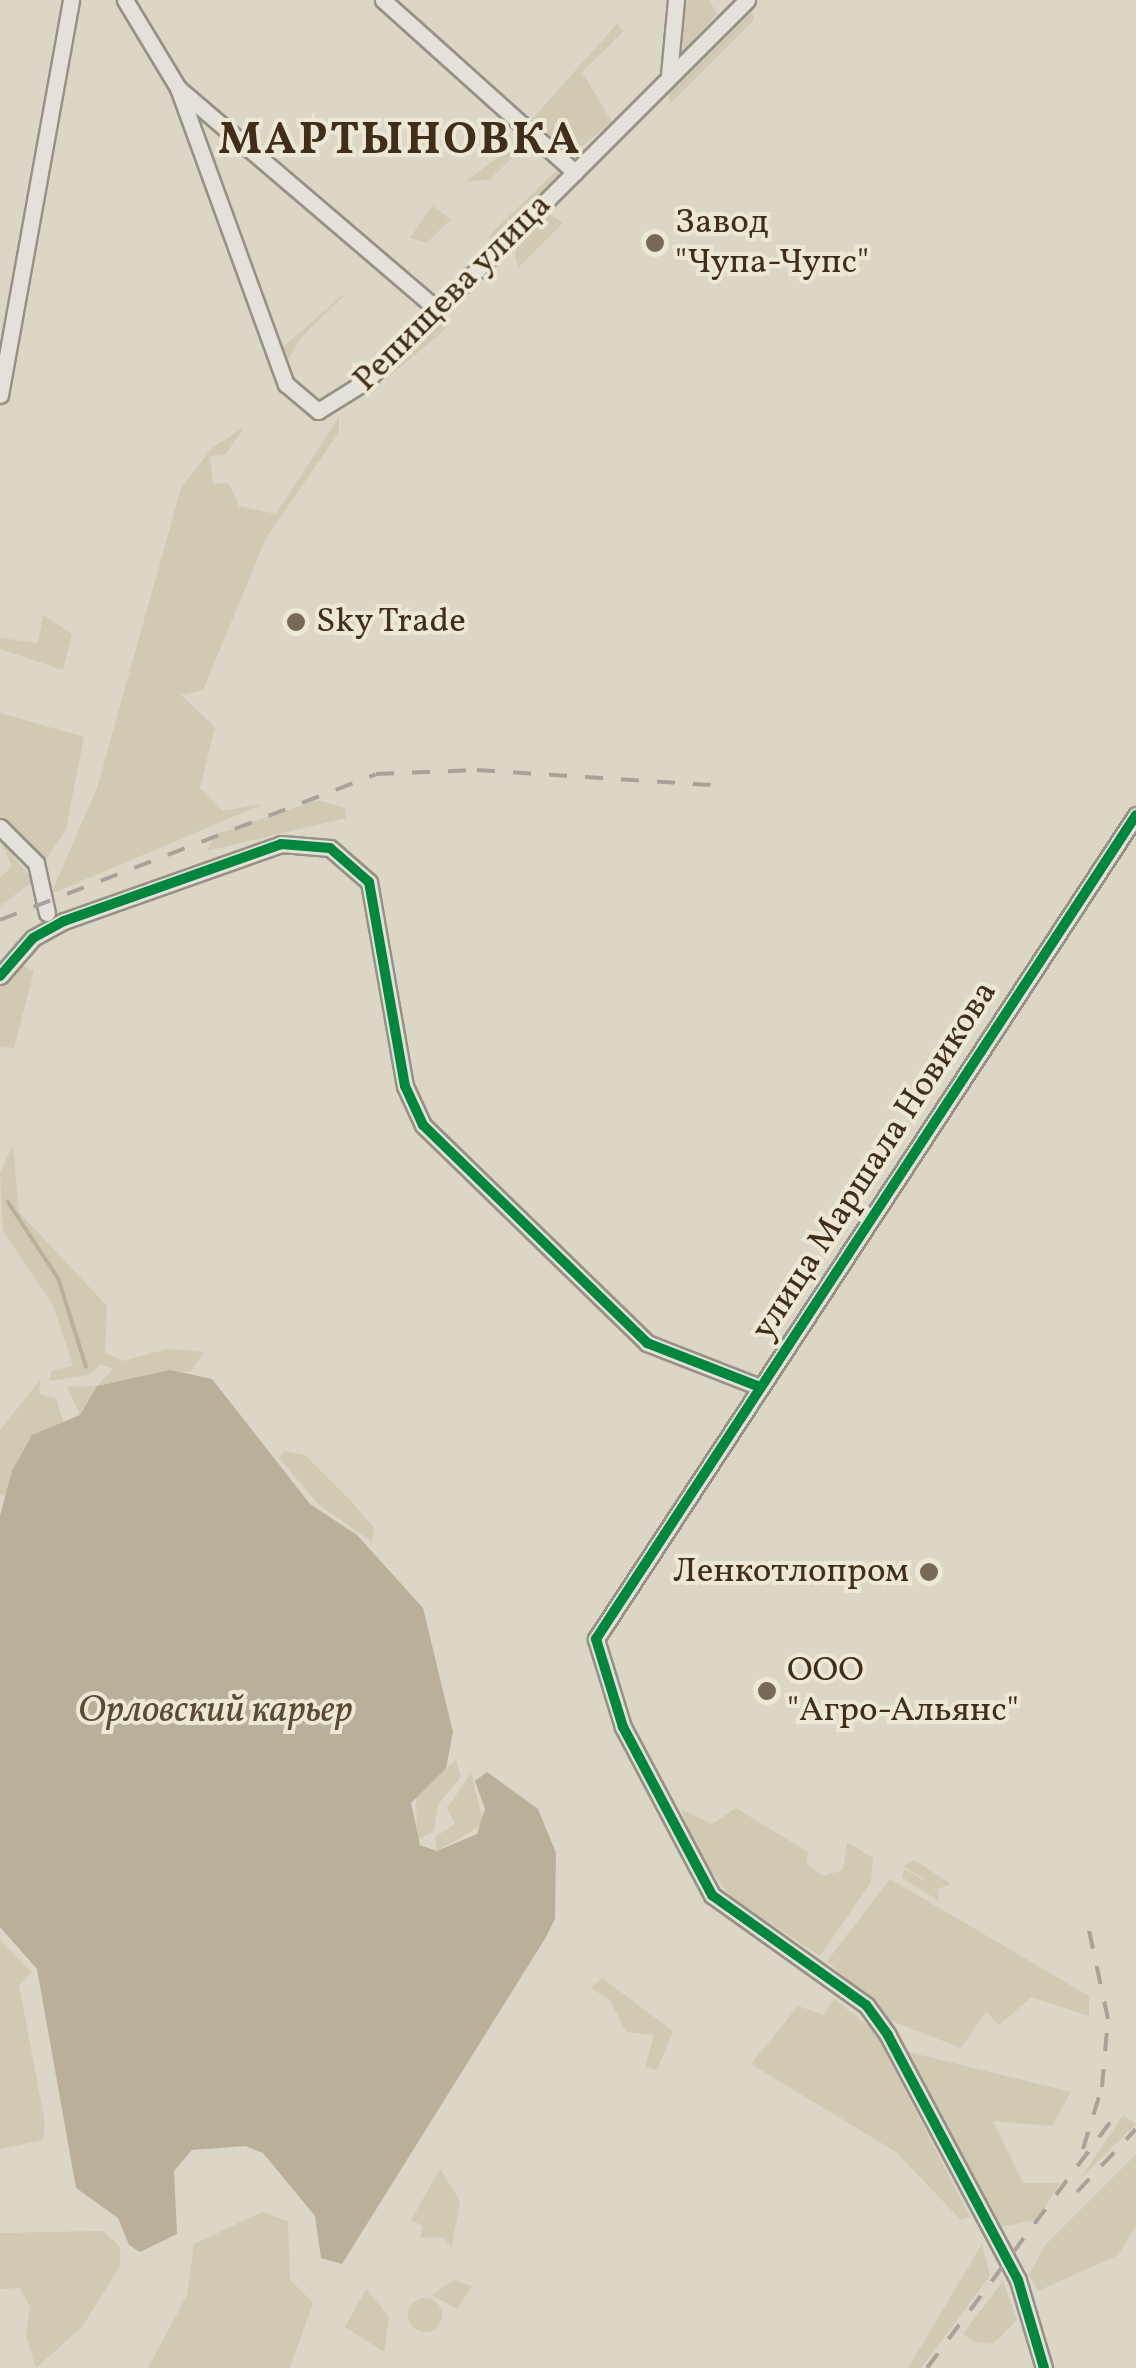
<!DOCTYPE html>
<html>
<head>
<meta charset="utf-8">
<style>
	body { margin:0 }
	#map { position:relative; width:1136px; height:2368px; overflow:hidden; background:#dcd6c6; font-family:Vollkorn,serif }
	div>[style] { position:absolute }
	.green>* { inset:0; background:#d1c9b2 }
	.round { border-radius:50% }
	.water>* { inset:0; background:#bab099 }
	.stream>* { height:4px; margin:-2px; padding:0 2px; transform-origin:2px; border-radius:2px; background:#bab099 }
	.roads { filter:drop-shadow(2px 0 #969085) drop-shadow(-2px 0 #969085) drop-shadow(0 2px #969085) drop-shadow(0 -2px #969085) }
	.minor>* { height:15px; margin:-7.5px; padding:0 7.5px; transform-origin:7.5px; border-radius:7.5px; background:#e4e1da }
	.rail>* { height:4px; margin-top:-2px; transform-origin:0; background:repeating-linear-gradient(90deg,#a7a39b 0 18px,transparent 0 36px) }
	.cycleway>* { height:10px; margin:-5px; padding:0 5px; transform-origin:5px; border-radius:5px; background:#00873e }
	.dots>* { width:28px; height:28px; translate:-50% -50%; box-sizing:border-box; border:5px solid #ede8d5; border-radius:50% }
	span { translate:-50% -50%; white-space:nowrap; text-align:center; line-height:1.15; -webkit-text-stroke:8px #ede8d5; paint-order:stroke }
	.poi-label { font-size:35px; color:#402e18 }
	.left { translate:0 -50%; text-align:left }
	.right { translate:-100% -50%; text-align:right }
	.street-label { font-size:35px; color:#402e18 }
	.water-label { font-size:38px; color:#5b4a34; font-style:italic }
	.district-label { font-size:45px; color:#402e18; font-weight:700; letter-spacing:2.5px }
</style>
</head>
<body>
<div id="map">
	<div class="green">
		<i style="clip-path:polygon(682px 0,709px 0,717px 14px,683px 52px)"></i>
		<i style="clip-path:polygon(752px 11px,754px 20px,670px 104px,669px 93px)"></i>
		<i style="clip-path:polygon(617px 24px,624px 31px,582px 72px,612px 122px,570px 156px,533px 118px)"></i>
		<i style="clip-path:polygon(508px 150px,515px 155px,489px 180px,466px 181px)"></i>
		<i style="clip-path:polygon(559px 168px,560px 179px,495px 244px,488px 237px)"></i>
		<i style="clip-path:polygon(432px 206px,451px 219px,427px 243px,410px 238px)"></i>
		<i style="clip-path:polygon(546px 212px,563px 223px,518px 268px,513px 245px)"></i>
		<i style="clip-path:polygon(352px 287px,301px 338px,288px 359px,283px 347px)"></i>
		<i style="clip-path:polygon(447px 317px,449px 326px,385px 380px,443px 317px)"></i>
		<i style="clip-path:polygon(339px 417px,339px 432px,266px 538px,203px 690px,181px 695px,215px 727px,200px 788px,223px 811px,263px 804px,51px 894px,97px 788px,181px 488px,212px 448px,244px 427px,226px 454px,210px 456px,213px 484px,229px 483px,239px 506px,276px 514px)"></i>
		<i style="clip-path:polygon(43px 615px,72px 634px,63px 670px,0 649px,0 638px,38px 643px)"></i>
		<i style="clip-path:polygon(0 713px,84px 737px,66px 829px,43px 864px,0 819px)"></i>
		<i style="clip-path:polygon(317px 800px,345px 808px,346px 818px,207px 851px,214px 835px)"></i>
		<i style="clip-path:polygon(0 840px,34px 881px,0 906px,0 878px,12px 866px)"></i>
		<i style="clip-path:polygon(20px 964px,34px 971px,14px 1048px,0 1046px,0 986px)"></i>
		<i style="clip-path:polygon(13px 1145px,19px 1212px,107px 1306px,105px 1353px,123px 1361px,167px 1349px,204px 1352px,191px 1371px,97px 1386px,80px 1415px,67px 1387px,97px 1386px,113px 1369px,101px 1364px,89px 1375px,49px 1381px,52px 1370px,73px 1366px,53px 1305px,3px 1231px,0 1173px)"></i>
		<i style="clip-path:polygon(40px 1380px,39px 1394px,56px 1398px,64px 1424px,12px 1471px,8px 1497px,0 1494px,0 1430px)"></i>
		<i style="clip-path:polygon(283px 1451px,305px 1455px,351px 1501px,374px 1528px,372px 1542px,319px 1505px,279px 1458px)"></i>
		<i style="clip-path:polygon(456px 1760px,461px 1777px,438px 1804px,434px 1831px,417px 1840px,416px 1792px)"></i>
		<i style="clip-path:polygon(471px 1773px,484px 1824px,437px 1851px,435px 1837px,455px 1824px,447px 1808px)"></i>
		<i style="clip-path:polygon(736px 1808px,808px 1852px,806px 1863px,823px 1876px,843px 1870px,847px 1842px,873px 1858px,871px 1882px,820px 1956px,732px 1898px,699px 1856px,681px 1809px,712px 1824px)"></i>
		<i style="clip-path:polygon(914px 1860px,951px 1884px,938px 1889px,939px 1901px,902px 1878px,904px 1869px,934px 1886px,903px 1866px)"></i>
		<i style="clip-path:polygon(890px 1879px,1089px 1996px,1089px 2016px,1031px 1997px,999px 2025px,986px 2011px,961px 2048px,889px 2020px,827px 1961px)"></i>
		<i style="clip-path:polygon(0 1940px,32px 1972px,19px 1985px,45px 2122px,43px 2140px,0 2149px)"></i>
		<i style="clip-path:polygon(602px 1978px,673px 2031px,657px 2070px,645px 2067px,654px 2035px,626px 2032px,610px 2000px,591px 1988px)"></i>
		<i style="clip-path:polygon(834px 1999px,874px 2030px,970px 2217px,961px 2220px,896px 2152px,751px 2064px,798px 2006px,824px 2015px)"></i>
		<i style="clip-path:polygon(905px 2051px,1071px 2092px,1052px 2126px,993px 2121px,1023px 2183px,1060px 2183px,1037px 2220px,999px 2227px)"></i>
		<i style="clip-path:polygon(1123px 2115px,1136px 2124px,1081px 2178px)"></i>
		<i style="clip-path:polygon(1136px 2154px,1136px 2226px,1118px 2255px,1038px 2291px,1029px 2275px,1045px 2245px)"></i>
		<i style="clip-path:polygon(440px 2169px,460px 2201px,452px 2247px,443px 2237px,420px 2238px,423px 2226px,411px 2220px)"></i>
		<i style="clip-path:polygon(262px 2212px,288px 2221px,290px 2280px,313px 2303px,290px 2368px,148px 2368px,187px 2295px,194px 2244px)"></i>
		<i style="clip-path:polygon(103px 2231px,120px 2247px,120px 2266px,82px 2327px,36px 2368px,26px 2336px,30px 2307px,20px 2288px,0 2289px,0 2233px)"></i>
		<i style="clip-path:polygon(982px 2244px,990px 2276px,921px 2368px,908px 2368px)"></i>
		<i style="clip-path:polygon(454px 2280px,472px 2286px,457px 2309px,432px 2295px)"></i>
		<i style="clip-path:polygon(1003px 2281px,1017px 2320px,994px 2343px,974px 2342px,963px 2334px)"></i>
		<i style="clip-path:polygon(366px 2289px,389px 2317px,384px 2352px,345px 2327px)"></i>
		<i class="round" style="left:408px;top:2298px;width:34px;height:34px"></i>
	</div>
	<div class="water">
		<i style="clip-path:polygon(170px 1370px,212px 1379px,310px 1504px,357px 1535px,423px 1608px,453px 1732px,446px 1768px,411px 1803px,420px 1845px,437px 1851px,477px 1834px,485px 1809px,475px 1781px,487px 1772px,538px 1809px,556px 1853px,555px 1919px,546px 1937px,342px 2264px,321px 2258px,315px 2216px,263px 2153px,245px 2146px,192px 2150px,174px 2171px,177px 2234px,140px 2252px,129px 2245px,118px 2218px,76px 2188px,37px 1969px,0 1927px,0 1516px,12px 1471px,32px 1435px,80px 1415px,97px 1386px)"></i>
	</div>
	<div class="stream">
		<i style="left:8px;top:1202px;width:91px;rotate:56.7deg"></i>
		<i style="left:58px;top:1278px;width:93px;rotate:72.5deg"></i>
	</div>
	<div class="roads">
		<div class="minor">
			<i style="left:125px;top:0;width:103px;rotate:58.9deg"></i>
			<i style="left:178px;top:88px;width:315px;rotate:70deg"></i>
			<i style="left:286px;top:384px;width:42px;rotate:40.2deg"></i>
			<i style="left:318px;top:411px;width:57px;rotate:-32deg"></i>
			<i style="left:366px;top:381px;width:539px;rotate:-45deg"></i>
			<i style="left:383px;top:0;width:258px;rotate:41.9deg"></i>
			<i style="left:669px;top:75px;width:75px;rotate:-84.7deg"></i>
			<i style="left:178px;top:88px;width:342px;rotate:40.5deg"></i>
			<i style="left:0;top:395px;width:401px;rotate:-79.8deg"></i>
			<i style="left:0;top:827px;width:51px;rotate:45deg"></i>
			<i style="left:36px;top:863px;width:51px;rotate:77.6deg"></i>
			<i style="left:0;top:976px;width:50px;rotate:-49deg"></i>
			<i style="left:33px;top:938px;width:35px;rotate:-29deg"></i>
			<i style="left:64px;top:921px;width:230px;rotate:-19.5deg"></i>
			<i style="left:281px;top:844px;width:49px;rotate:4.7deg"></i>
			<i style="left:330px;top:848px;width:52px;rotate:41.1deg"></i>
			<i style="left:369px;top:882px;width:207px;rotate:80deg"></i>
			<i style="left:405px;top:1086px;width:43px;rotate:65.2deg"></i>
			<i style="left:423px;top:1125px;width:313px;rotate:44.2deg"></i>
			<i style="left:647px;top:1343px;width:121px;rotate:21.3deg"></i>
			<i style="left:1044px;top:2368px;width:92px;rotate:-106.5deg"></i>
			<i style="left:1018px;top:2280px;width:277px;rotate:-118deg"></i>
			<i style="left:888px;top:2035px;width:37px;rotate:-126deg"></i>
			<i style="left:866px;top:2005px;width:189px;rotate:-144.5deg"></i>
			<i style="left:712px;top:1895px;width:190px;rotate:-117.9deg"></i>
			<i style="left:623px;top:1727px;width:92px;rotate:-107.1deg"></i>
			<i style="left:596px;top:1639px;width:985px;rotate:-56.76deg"></i>
		</div>
	</div>
	<div class="rail">
		<i style="left:0;top:920px;width:403px;rotate:-21.2deg"></i>
		<i style="left:376px;top:774px;width:101px;rotate:-2.3deg"></i>
		<i style="left:477px;top:770px;width:249px;rotate:3.7deg"></i>
		<i style="left:1083px;top:2149px;width:65px;rotate:-73deg"></i>
		<i style="left:1102px;top:2087px;width:68px;rotate:-85deg"></i>
		<i style="left:1108px;top:2019px;width:91px;rotate:-102.1deg"></i>
		<i style="left:1077px;top:2192px;width:86px;rotate:-46.9deg"></i>
		<i style="left:927px;top:2368px;width:323px;rotate:-53.3deg"></i>
	</div>
	<div class="cycleway">
		<i style="left:0;top:976px;width:50px;rotate:-49deg"></i>
		<i style="left:33px;top:938px;width:35px;rotate:-29deg"></i>
		<i style="left:64px;top:921px;width:230px;rotate:-19.5deg"></i>
		<i style="left:281px;top:844px;width:49px;rotate:4.7deg"></i>
		<i style="left:330px;top:848px;width:52px;rotate:41.1deg"></i>
		<i style="left:369px;top:882px;width:207px;rotate:80deg"></i>
		<i style="left:405px;top:1086px;width:43px;rotate:65.2deg"></i>
		<i style="left:423px;top:1125px;width:313px;rotate:44.2deg"></i>
		<i style="left:647px;top:1343px;width:121px;rotate:21.3deg"></i>
		<i style="left:1044px;top:2368px;width:92px;rotate:-106.5deg"></i>
		<i style="left:1018px;top:2280px;width:277px;rotate:-118deg"></i>
		<i style="left:888px;top:2035px;width:37px;rotate:-126deg"></i>
		<i style="left:866px;top:2005px;width:189px;rotate:-144.5deg"></i>
		<i style="left:712px;top:1895px;width:190px;rotate:-117.9deg"></i>
		<i style="left:623px;top:1727px;width:92px;rotate:-107.1deg"></i>
		<i style="left:596px;top:1639px;width:985px;rotate:-56.76deg"></i>
	</div>
	<div class="dots">
		<i style="left:655px;top:243px;background:#776955"></i>
		<i style="left:296px;top:622px;background:#776955"></i>
		<i style="left:929px;top:1572px;background:#776955"></i>
		<i style="left:767px;top:1691px;background:#776955"></i>
	</div>
	<div class="poi-label">
		<span class="left" style="left:675px;top:243px">Завод<br>"Чупа-Чупс"</span>
		<span class="left" style="left:316px;top:622px">Sky Trade</span>
		<span class="right" style="left:909px;top:1572px">Ленкотлопром</span>
		<span class="left" style="left:787px;top:1691px">ООО<br>"Агро-Альянс"</span>
	</div>
	<div class="street-label">
		<span style="left:453px;top:293px;rotate:-45deg">Репищева улица</span>
		<span style="left:875px;top:1161px;rotate:-57deg">улица Маршала Новикова</span>
	</div>
	<div class="water-label">
		<span style="left:215px;top:1712px">Орловский карьер</span>
	</div>
	<div class="district-label">
		<span style="left:400px;top:142px">МАРТЫНОВКА</span>
	</div>
</div>
</body>
</html>
